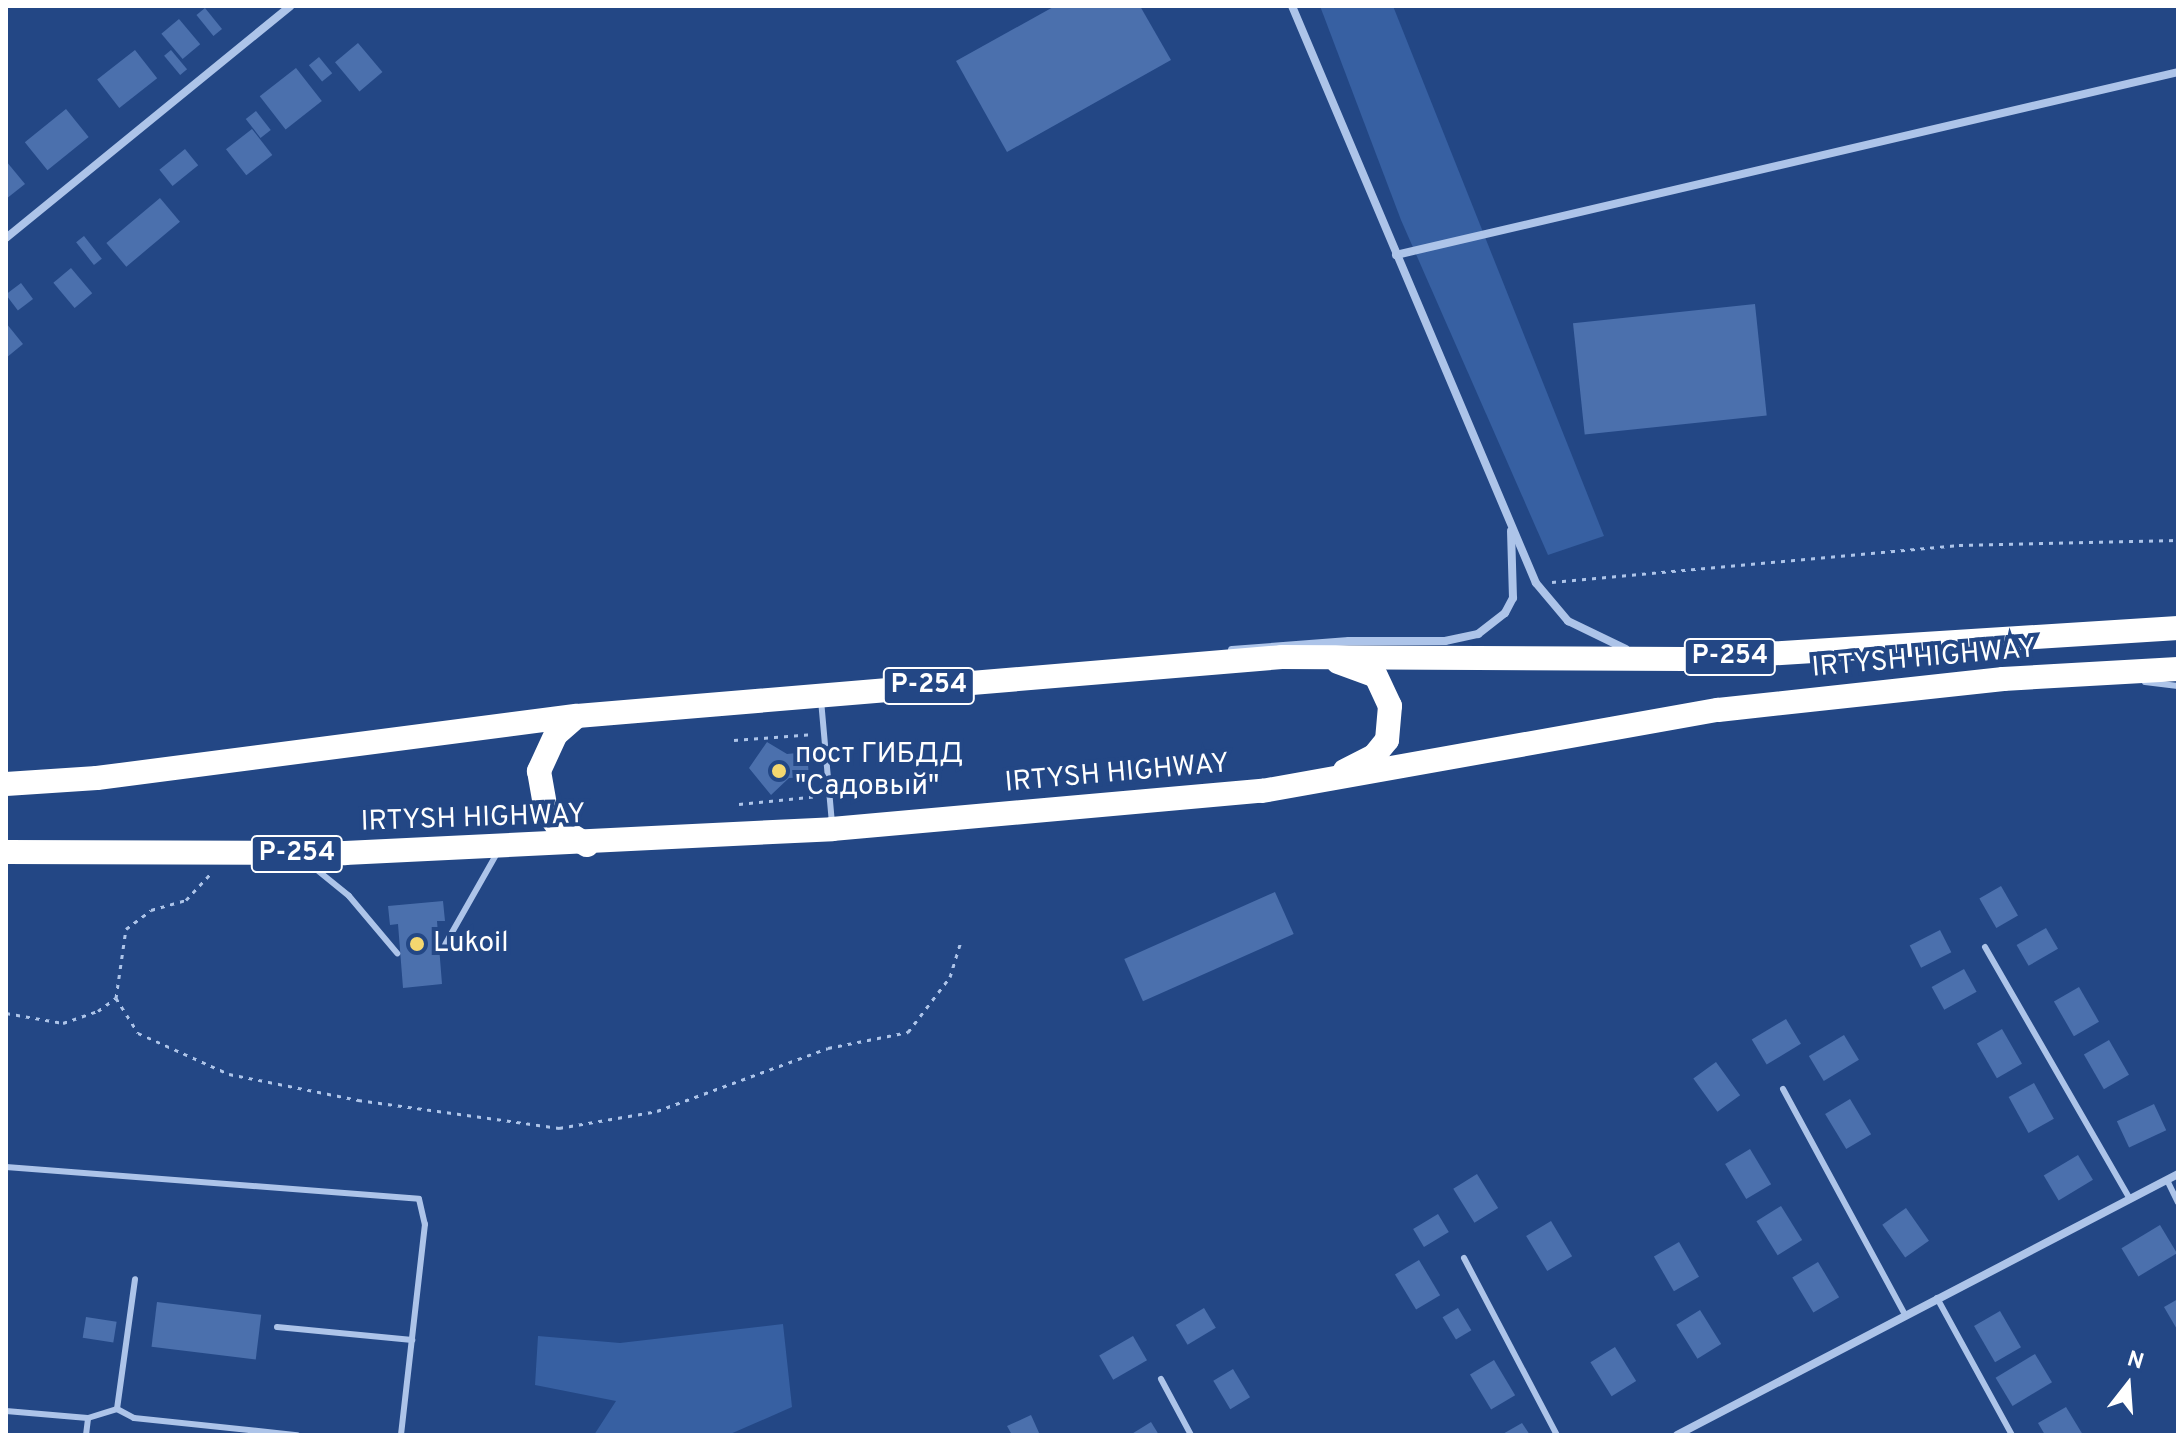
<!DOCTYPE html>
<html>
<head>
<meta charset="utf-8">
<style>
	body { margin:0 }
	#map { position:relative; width:2184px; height:1441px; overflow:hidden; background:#234785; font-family:Overpass,sans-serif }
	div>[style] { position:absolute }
	.green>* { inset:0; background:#3760a2 }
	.building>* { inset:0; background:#4b70ad; transform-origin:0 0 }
	.path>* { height:3px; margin-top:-1.5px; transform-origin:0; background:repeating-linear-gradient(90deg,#adc4e9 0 4px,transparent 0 10px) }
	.lane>* { height:6px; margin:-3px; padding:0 3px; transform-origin:3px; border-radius:3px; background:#adc4e9 }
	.street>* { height:8px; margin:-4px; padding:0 4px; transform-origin:4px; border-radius:4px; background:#adc4e9 }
	.highway>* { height:24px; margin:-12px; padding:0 12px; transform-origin:12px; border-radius:12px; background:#fff }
	.dots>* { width:22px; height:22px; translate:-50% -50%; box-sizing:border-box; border:4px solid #234785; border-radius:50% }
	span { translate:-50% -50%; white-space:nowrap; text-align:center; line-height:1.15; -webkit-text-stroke:8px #234785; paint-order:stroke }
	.shield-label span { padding:2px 6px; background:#234785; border:2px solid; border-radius:6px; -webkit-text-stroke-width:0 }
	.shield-label { font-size:26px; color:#fff; font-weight:700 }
	.street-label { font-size:28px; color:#fff }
	.poi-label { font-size:28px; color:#fff }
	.left { translate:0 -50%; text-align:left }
	.frame { position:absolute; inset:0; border:8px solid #fff; pointer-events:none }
	.north { position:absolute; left:2088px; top:1345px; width:80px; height:80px; -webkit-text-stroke:6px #234785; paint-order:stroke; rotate:17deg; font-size:22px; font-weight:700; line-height:32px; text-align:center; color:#fff }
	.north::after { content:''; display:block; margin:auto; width:28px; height:36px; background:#fff; clip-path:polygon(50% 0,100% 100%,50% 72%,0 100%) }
</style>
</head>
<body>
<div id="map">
	<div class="green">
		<i style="clip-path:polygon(1320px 6px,1393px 6px,1604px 536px,1548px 555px,1401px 220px)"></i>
		<i style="clip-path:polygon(783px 1324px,792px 1407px,728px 1435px,594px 1435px,616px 1401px,535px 1385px,538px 1336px,620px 1343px)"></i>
	</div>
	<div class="building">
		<i style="clip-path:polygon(1055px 6px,1140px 6px,1171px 60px,1007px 152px,956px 61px)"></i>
		<i style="left:205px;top:8px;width:27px;height:11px;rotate:51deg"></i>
		<i style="left:179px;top:19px;width:33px;height:23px;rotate:50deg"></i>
		<i style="left:358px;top:43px;width:38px;height:30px;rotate:50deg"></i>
		<i style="left:135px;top:50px;width:36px;height:48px;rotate:52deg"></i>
		<i style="left:171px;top:50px;width:25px;height:9px;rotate:50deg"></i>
		<i style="left:319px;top:57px;width:21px;height:13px;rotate:51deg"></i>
		<i style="left:296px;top:68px;width:42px;height:46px;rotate:52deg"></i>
		<i style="left:66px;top:109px;width:36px;height:53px;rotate:51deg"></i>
		<i style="left:256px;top:111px;width:24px;height:13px;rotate:52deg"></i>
		<i style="left:252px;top:129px;width:33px;height:33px;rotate:52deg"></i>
		<i style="left:185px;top:149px;width:21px;height:33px;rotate:51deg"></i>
		<i style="clip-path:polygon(6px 161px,25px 184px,6px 199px)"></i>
		<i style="left:160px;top:198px;width:31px;height:70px;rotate:50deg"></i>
		<i style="left:84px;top:236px;width:29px;height:10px;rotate:52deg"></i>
		<i style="left:71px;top:268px;width:33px;height:23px;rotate:50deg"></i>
		<i style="left:21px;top:283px;width:20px;height:19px;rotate:53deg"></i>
		<i style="left:1755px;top:304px;width:112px;height:183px;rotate:84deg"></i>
		<i style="clip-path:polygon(6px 323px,23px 344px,6px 358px)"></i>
		<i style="clip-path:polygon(767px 742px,787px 754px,807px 752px,809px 777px,789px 778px,771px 795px,749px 768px)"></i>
		<i style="left:2001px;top:886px;width:34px;height:25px;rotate:60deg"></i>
		<i style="left:1275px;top:892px;width:46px;height:165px;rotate:66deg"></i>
		<i style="clip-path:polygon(443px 901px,445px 921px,437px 921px,442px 984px,403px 988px,398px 924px,390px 925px,388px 906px)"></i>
		<i style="left:2046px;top:928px;width:24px;height:34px;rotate:60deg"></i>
		<i style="left:1940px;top:930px;width:25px;height:34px;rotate:63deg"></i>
		<i style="left:1964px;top:969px;width:26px;height:37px;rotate:61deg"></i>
		<i style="left:2079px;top:987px;width:40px;height:29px;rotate:60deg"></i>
		<i style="left:1786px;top:1019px;width:29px;height:40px;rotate:59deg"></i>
		<i style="left:2002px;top:1029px;width:40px;height:29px;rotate:60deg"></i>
		<i style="left:1844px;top:1035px;width:29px;height:41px;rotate:59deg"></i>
		<i style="left:2109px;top:1040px;width:40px;height:29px;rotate:60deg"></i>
		<i style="left:1716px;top:1062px;width:41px;height:28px;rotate:54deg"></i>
		<i style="left:2034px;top:1083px;width:41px;height:29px;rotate:61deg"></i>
		<i style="left:1850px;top:1099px;width:41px;height:29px;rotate:59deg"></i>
		<i style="left:2154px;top:1104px;width:29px;height:41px;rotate:65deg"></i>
		<i style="left:1750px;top:1149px;width:41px;height:29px;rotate:59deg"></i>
		<i style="left:2078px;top:1155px;width:29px;height:40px;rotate:59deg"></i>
		<i style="left:1477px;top:1174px;width:40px;height:28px;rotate:58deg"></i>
		<i style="left:1781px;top:1206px;width:40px;height:29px;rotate:58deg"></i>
		<i style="left:1906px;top:1208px;width:40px;height:29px;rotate:55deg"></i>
		<i style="left:1438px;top:1214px;width:21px;height:29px;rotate:59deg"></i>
		<i style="left:1551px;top:1221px;width:41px;height:29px;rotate:59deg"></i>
		<i style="left:2160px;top:1225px;width:33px;height:45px;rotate:59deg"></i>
		<i style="left:1679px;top:1242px;width:40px;height:29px;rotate:60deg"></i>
		<i style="left:1419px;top:1260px;width:41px;height:28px;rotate:59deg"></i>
		<i style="left:1818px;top:1262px;width:41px;height:30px;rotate:59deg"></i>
		<i style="clip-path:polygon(2178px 1299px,2178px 1331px,2164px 1307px)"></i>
		<i style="left:157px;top:1302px;width:105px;height:45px;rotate:7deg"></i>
		<i style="left:1204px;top:1308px;width:23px;height:33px;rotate:59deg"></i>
		<i style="left:1458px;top:1308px;width:26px;height:18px;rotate:59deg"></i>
		<i style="left:1700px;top:1310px;width:40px;height:28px;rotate:58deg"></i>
		<i style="left:2000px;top:1311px;width:42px;height:30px;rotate:60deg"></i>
		<i style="left:86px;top:1317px;width:31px;height:21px;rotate:9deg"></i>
		<i style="left:1133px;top:1336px;width:28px;height:39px;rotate:60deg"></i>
		<i style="left:1615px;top:1347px;width:40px;height:29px;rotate:58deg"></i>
		<i style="left:2035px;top:1354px;width:33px;height:46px;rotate:59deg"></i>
		<i style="left:1494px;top:1360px;width:41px;height:28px;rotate:59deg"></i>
		<i style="left:1233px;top:1369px;width:33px;height:23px;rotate:59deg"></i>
		<i style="clip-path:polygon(2066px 1407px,2083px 1435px,2045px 1435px,2038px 1423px)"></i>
		<i style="clip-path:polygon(1031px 1415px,1040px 1435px,1012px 1435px,1007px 1426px)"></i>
		<i style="clip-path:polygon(1151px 1422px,1159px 1435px,1130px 1435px)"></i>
		<i style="clip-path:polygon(1522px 1423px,1530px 1435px,1501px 1435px)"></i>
	</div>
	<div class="path">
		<i style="left:1552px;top:582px;width:409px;rotate:-5.2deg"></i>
		<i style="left:1959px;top:545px;width:219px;rotate:-1.3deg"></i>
		<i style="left:734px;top:740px;width:80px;rotate:-4.3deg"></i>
		<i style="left:739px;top:804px;width:80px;rotate:-5.7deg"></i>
		<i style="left:116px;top:998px;width:41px;rotate:57.8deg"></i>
		<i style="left:138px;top:1033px;width:100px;rotate:24.3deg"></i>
		<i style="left:229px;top:1074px;width:132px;rotate:11.4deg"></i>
		<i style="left:358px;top:1100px;width:203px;rotate:7.9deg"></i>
		<i style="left:559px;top:1128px;width:99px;rotate:-9.8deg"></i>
		<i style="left:657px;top:1111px;width:182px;rotate:-20.2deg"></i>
		<i style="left:828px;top:1048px;width:82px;rotate:-11.3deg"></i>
		<i style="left:908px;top:1032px;width:69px;rotate:-52.6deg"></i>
		<i style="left:950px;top:977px;width:38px;rotate:-73deg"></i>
		<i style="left:6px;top:1013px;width:58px;rotate:10deg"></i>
		<i style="left:63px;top:1023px;width:37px;rotate:-19deg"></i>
		<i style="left:98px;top:1011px;width:22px;rotate:-36deg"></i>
		<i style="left:116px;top:998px;width:70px;rotate:-81.8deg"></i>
		<i style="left:126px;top:929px;width:31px;rotate:-37deg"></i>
		<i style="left:151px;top:910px;width:36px;rotate:-16deg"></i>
		<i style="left:186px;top:900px;width:38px;rotate:-47deg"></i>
	</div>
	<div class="lane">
		<i style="left:2145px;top:682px;width:33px;rotate:7deg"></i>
		<i style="left:821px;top:700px;width:124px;rotate:84.9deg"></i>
		<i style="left:306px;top:861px;width:55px;rotate:39.1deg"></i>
		<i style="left:349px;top:896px;width:75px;rotate:49.9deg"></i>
		<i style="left:1985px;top:947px;width:291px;rotate:60.1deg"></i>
		<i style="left:442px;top:950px;width:112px;rotate:-60.4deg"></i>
		<i style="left:1783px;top:1089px;width:257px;rotate:61.6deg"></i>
		<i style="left:6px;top:1167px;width:414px;rotate:4.4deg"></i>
		<i style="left:419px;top:1199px;width:26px;rotate:77deg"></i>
		<i style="left:425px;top:1224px;width:212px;rotate:96.5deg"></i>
		<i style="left:2167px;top:1180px;width:25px;rotate:64deg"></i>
		<i style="left:1464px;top:1258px;width:200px;rotate:62.3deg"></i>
		<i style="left:1937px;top:1298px;width:156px;rotate:61.3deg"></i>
		<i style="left:277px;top:1327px;width:136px;rotate:5.5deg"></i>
		<i style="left:1161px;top:1379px;width:64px;rotate:61.8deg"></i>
		<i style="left:117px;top:1409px;width:19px;rotate:28deg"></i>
		<i style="left:134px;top:1418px;width:164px;rotate:6deg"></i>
		<i style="left:6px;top:1411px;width:82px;rotate:4.9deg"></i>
		<i style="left:88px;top:1418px;width:30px;rotate:-17deg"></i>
		<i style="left:117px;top:1409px;width:131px;rotate:-82.1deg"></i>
		<i style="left:86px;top:1435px;width:17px;rotate:-83deg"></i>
	</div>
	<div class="street">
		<i style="left:1292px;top:6px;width:626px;rotate:67.08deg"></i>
		<i style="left:1536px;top:583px;width:50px;rotate:49.9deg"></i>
		<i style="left:1568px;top:621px;width:64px;rotate:25.8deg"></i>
		<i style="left:6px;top:238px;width:367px;rotate:-39.2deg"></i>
		<i style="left:1396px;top:255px;width:803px;rotate:-13.17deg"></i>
		<i style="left:1232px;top:650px;width:117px;rotate:-4.4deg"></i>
		<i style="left:1349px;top:641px;width:96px"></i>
		<i style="left:1445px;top:641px;width:34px;rotate:-12deg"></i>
		<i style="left:1478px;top:634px;width:34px;rotate:-38deg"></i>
		<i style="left:1505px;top:613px;width:17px;rotate:-62deg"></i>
		<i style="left:1513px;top:598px;width:67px;rotate:-91.7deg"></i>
		<i style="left:1677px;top:1435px;width:565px;rotate:-27.52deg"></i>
	</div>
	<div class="highway">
		<i style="left:1338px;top:662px;width:40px;rotate:20.2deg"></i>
		<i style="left:1376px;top:676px;width:33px;rotate:65deg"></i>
		<i style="left:1390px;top:706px;width:34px;rotate:95deg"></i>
		<i style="left:1387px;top:740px;width:21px;rotate:129deg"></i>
		<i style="left:1374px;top:756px;width:33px;rotate:153deg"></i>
		<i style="left:577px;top:716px;width:28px;rotate:139deg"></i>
		<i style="left:556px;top:734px;width:41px;rotate:114.7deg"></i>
		<i style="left:539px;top:771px;width:40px;rotate:80deg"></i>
		<i style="left:546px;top:810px;width:21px;rotate:55deg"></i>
		<i style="left:558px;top:827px;width:34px;rotate:32deg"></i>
		<i style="left:6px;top:784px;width:91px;rotate:-3.8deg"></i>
		<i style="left:97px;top:778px;width:484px;rotate:-7.4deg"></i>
		<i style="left:577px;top:716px;width:707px;rotate:-4.78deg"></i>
		<i style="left:1282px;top:657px;width:404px;rotate:0.3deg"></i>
		<i style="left:1686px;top:659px;width:493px;rotate:-3.6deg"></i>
		<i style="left:6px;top:852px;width:339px;rotate:0.2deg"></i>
		<i style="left:345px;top:853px;width:488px;rotate:-2.8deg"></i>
		<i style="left:832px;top:829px;width:432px;rotate:-5.1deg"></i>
		<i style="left:1262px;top:791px;width:463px;rotate:-10.1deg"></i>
		<i style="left:1718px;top:710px;width:287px;rotate:-6.2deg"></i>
		<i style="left:2003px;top:679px;width:175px;rotate:-3.3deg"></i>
	</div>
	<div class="dots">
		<i style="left:779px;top:771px;background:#f4d76f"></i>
		<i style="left:417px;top:944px;background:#f4d76f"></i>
	</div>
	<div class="shield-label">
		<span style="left:1730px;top:657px">Р-254</span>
		<span style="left:929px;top:686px">Р-254</span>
		<span style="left:297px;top:854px">Р-254</span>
	</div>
	<div class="street-label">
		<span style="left:1924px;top:659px;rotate:-5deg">IRTYSH HIGHWAY</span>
		<span style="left:1117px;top:774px;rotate:-5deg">IRTYSH HIGHWAY</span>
		<span style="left:473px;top:819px;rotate:-2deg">IRTYSH HIGHWAY</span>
	</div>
	<div class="poi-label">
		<span class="left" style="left:795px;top:771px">пост ГИБДД<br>"Садовый"</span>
		<span class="left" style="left:433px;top:944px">Lukoil</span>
	</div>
	<div class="frame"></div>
	<div class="north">N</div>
</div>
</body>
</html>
